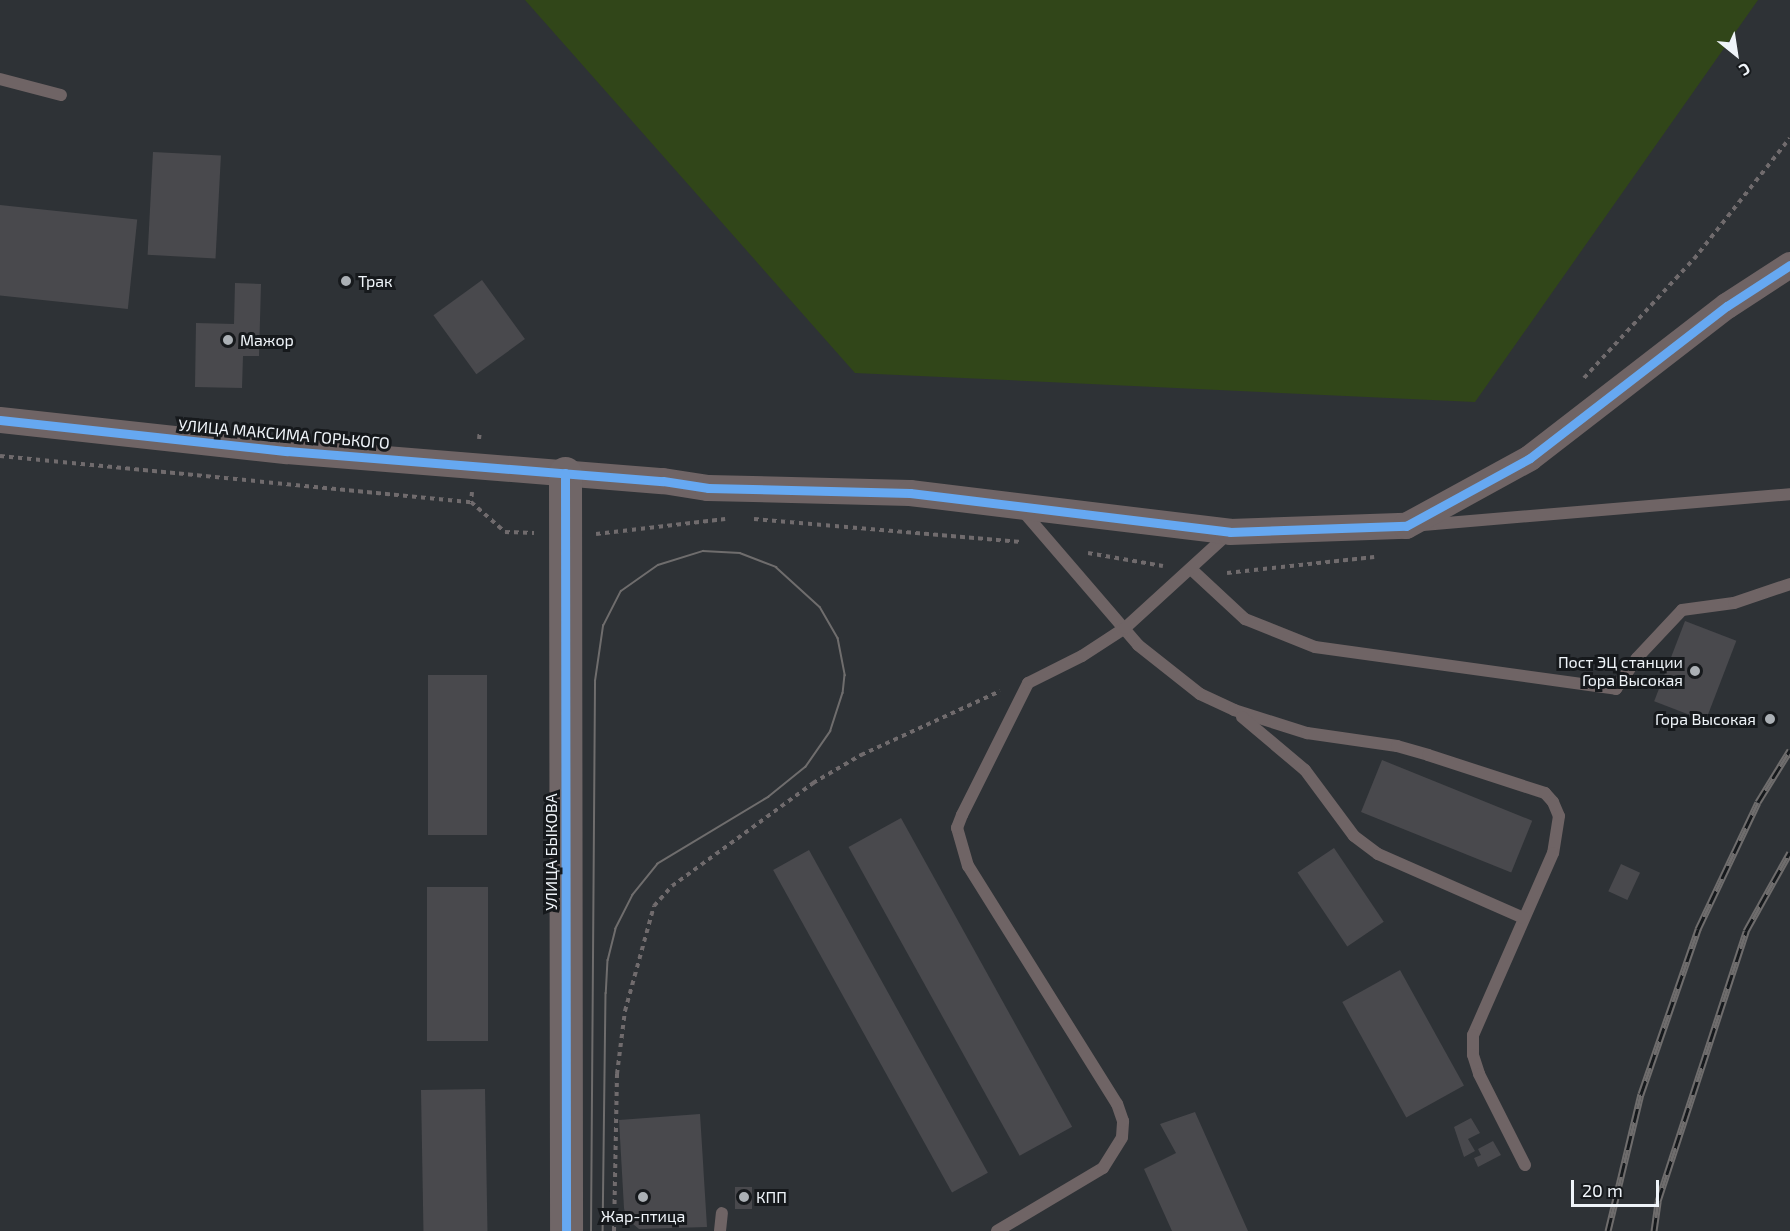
<!DOCTYPE html>
<html>
<head>
<meta charset="utf-8">
<style>
	body { margin:0 }
	#map { position:relative; width:1790px; height:1231px; overflow:hidden; background:#2e3236; font-family:"Exo 2",sans-serif }
	div>[style] { position:absolute }
	.green>* { inset:0; background:#314619 }
	.building>* { inset:0; background:#49494d; transform-origin:0 0 }
	.path>* { height:4px; margin-top:-2px; transform-origin:0; background:repeating-linear-gradient(90deg,#706b6d 0 4.5px,transparent 0 9px) }
	.lane>* { height:12px; margin:-6px; padding:0 6px; transform-origin:6px; border-radius:6px; background:#6f6465 }
	.street>* { height:26px; margin:-13px; padding:0 13px; transform-origin:13px; border-radius:13px; background:#6f6465 }
	.secondary>* { height:33px; margin:-16.5px; padding:0 16.5px; transform-origin:16.5px; border-radius:16.5px; background:#706667 }
	.tram>* { height:1.5px; margin:-0.75px; padding:0 0.75px; transform-origin:0.75px; border-radius:0.75px; background:#6f6d6d }
	.rail>* { height:7px; margin-top:-3.5px; transform-origin:0; background:repeating-linear-gradient(90deg,#16191c 0 14px,#6f6d6d 0 28px); box-sizing:border-box; border-block:2px solid #6f6d6d }
	.cycleway>* { height:9px; margin:-4.5px; padding:0 4.5px; transform-origin:4.5px; border-radius:4.5px; background:#66a8f1 }
	.dots>* { width:16px; height:16px; translate:-50% -50%; box-sizing:border-box; border:3px solid #16191c; border-radius:50% }
	span { translate:-50% -50%; white-space:nowrap; text-align:center; line-height:1.15; -webkit-text-stroke:6px #16191c; paint-order:stroke }
	.poi-label { font-size:16px; color:#eff4f9 }
	.left { translate:0 -50%; text-align:left }
	.right { translate:-100% -50%; text-align:right }
	.street-label { font-size:16px; color:#eff4f9 }
	.north { position:absolute; left:1706px; top:24px; width:60px; height:60px; -webkit-text-stroke:4px #16191c; paint-order:stroke; rotate:150deg; font-size:16px; font-weight:700; line-height:24px; text-align:center; color:#eff4f9 }
	.north::after { content:''; display:block; margin:auto; width:21px; height:27px; background:#eff4f9; clip-path:polygon(50% 0,100% 100%,50% 72%,0 100%) }
	.scale { position:absolute; left:1571px; top:1180px; width:88px; height:27px; box-sizing:border-box; border:3px solid #eff4f9; border-top:0; padding-left:8px; font-size:18px; line-height:21px; white-space:nowrap; color:#eff4f9; -webkit-text-stroke:4px #16191c; paint-order:stroke }
</style>
</head>
<body>
<div id="map">
	<div class="green">
		<i style="clip-path:polygon(525px 0,1758px 0,1475px 402px,855px 373px)"></i>
	</div>
	<div class="building">
		<i style="left:153px;top:152px;width:68px;height:103px;rotate:3deg"></i>
		<i style="left:0;top:205px;width:138px;height:90px;rotate:6deg"></i>
		<i style="left:482px;top:280px;width:73px;height:60px;rotate:54deg"></i>
		<i style="clip-path:polygon(235px 283px,261px 284px,259px 356px,243px 356px,242px 388px,195px 387px,196px 323px,234px 324px)"></i>
		<i style="left:1685px;top:621px;width:55px;height:86px;rotate:21deg"></i>
		<i style="left:428px;top:675px;width:59px;height:160px"></i>
		<i style="left:1382px;top:760px;width:162px;height:56px;rotate:22deg"></i>
		<i style="left:901px;top:818px;width:353px;height:60px;rotate:61deg"></i>
		<i style="left:1334px;top:848px;width:89px;height:44px;rotate:56deg"></i>
		<i style="left:809px;top:850px;width:369px;height:41px;rotate:61deg"></i>
		<i style="left:1621px;top:864px;width:21px;height:30px;rotate:25deg"></i>
		<i style="left:427px;top:887px;width:61px;height:154px"></i>
		<i style="left:1400px;top:970px;width:132px;height:66px;rotate:61deg"></i>
		<i style="left:485px;top:1089px;width:142px;height:64px;rotate:89deg"></i>
		<i style="clip-path:polygon(1195px 1112px,1248px 1231px,1172px 1231px,1144px 1169px,1176px 1153px,1160px 1124px)"></i>
		<i style="clip-path:polygon(700px 1114px,707px 1227px,639px 1229px,626px 1218px,624px 1208px,619px 1120px)"></i>
		<i style="clip-path:polygon(1471px 1118px,1480px 1133px,1468px 1139px,1475px 1151px,1464px 1157px,1454px 1127px)"></i>
		<i style="clip-path:polygon(1493px 1141px,1501px 1155px,1478px 1167px,1474px 1158px,1481px 1155px,1478px 1149px)"></i>
		<i style="left:735px;top:1187px;width:17px;height:22px"></i>
	</div>
	<div class="path">
		<i style="left:1584px;top:378px;width:162px;rotate:-47.3deg"></i>
		<i style="left:1694px;top:259px;width:154px;rotate:-51.6deg"></i>
		<i style="left:479px;top:439px;width:8px;rotate:-83deg"></i>
		<i style="left:0;top:456px;width:473px;rotate:5.6deg"></i>
		<i style="left:472px;top:492px;width:10px;rotate:96deg"></i>
		<i style="left:471px;top:502px;width:45px;rotate:41.4deg"></i>
		<i style="left:505px;top:532px;width:29px;rotate:2deg"></i>
		<i style="left:754px;top:519px;width:268px;rotate:4.9deg"></i>
		<i style="left:596px;top:534px;width:130px;rotate:-6.6deg"></i>
		<i style="left:1088px;top:553px;width:76px;rotate:9.8deg"></i>
		<i style="left:1227px;top:573px;width:148px;rotate:-6.2deg"></i>
		<i style="left:614px;top:1231px;width:157px;rotate:-88.9deg"></i>
		<i style="left:617px;top:1074px;width:64px;rotate:-82.8deg"></i>
		<i style="left:625px;top:1011px;width:109px;rotate:-74.6deg"></i>
		<i style="left:654px;top:906px;width:27px;rotate:-48deg"></i>
		<i style="left:672px;top:886px;width:175px;rotate:-36.1deg"></i>
		<i style="left:813px;top:783px;width:56px;rotate:-30.3deg"></i>
		<i style="left:861px;top:755px;width:153px;rotate:-24.7deg"></i>
	</div>
	<div class="lane">
		<i style="left:0;top:79px;width:63px;rotate:14.7deg"></i>
		<i style="left:1022px;top:510px;width:178px;rotate:49.3deg"></i>
		<i style="left:1138px;top:645px;width:79px;rotate:38.3deg"></i>
		<i style="left:1200px;top:694px;width:38px;rotate:25deg"></i>
		<i style="left:1234px;top:710px;width:77px;rotate:17.5deg"></i>
		<i style="left:1307px;top:733px;width:91px;rotate:8.2deg"></i>
		<i style="left:1397px;top:746px;width:32px;rotate:16deg"></i>
		<i style="left:1428px;top:755px;width:123px;rotate:18deg"></i>
		<i style="left:1545px;top:793px;width:12px;rotate:48deg"></i>
		<i style="left:1553px;top:802px;width:15px;rotate:67deg"></i>
		<i style="left:1559px;top:816px;width:37px;rotate:99deg"></i>
		<i style="left:1553px;top:853px;width:199px;rotate:113.7deg"></i>
		<i style="left:1473px;top:1035px;width:20px;rotate:90deg"></i>
		<i style="left:1473px;top:1055px;width:20px;rotate:72deg"></i>
		<i style="left:1479px;top:1074px;width:102px;rotate:63.2deg"></i>
		<i style="left:1423px;top:525px;width:368px;rotate:-4.8deg"></i>
		<i style="left:1191px;top:569px;width:74px;rotate:42.8deg"></i>
		<i style="left:1245px;top:619px;width:75px;rotate:21.8deg"></i>
		<i style="left:1315px;top:647px;width:304px;rotate:7.9deg"></i>
		<i style="left:1616px;top:689px;width:37px;rotate:-56deg"></i>
		<i style="left:1637px;top:658px;width:66px;rotate:-46.8deg"></i>
		<i style="left:1682px;top:610px;width:52px;rotate:-7.7deg"></i>
		<i style="left:1734px;top:603px;width:59px;rotate:-18.7deg"></i>
		<i style="left:1242px;top:717px;width:82px;rotate:40.1deg"></i>
		<i style="left:1305px;top:770px;width:82px;rotate:53.4deg"></i>
		<i style="left:1354px;top:836px;width:30px;rotate:37deg"></i>
		<i style="left:1378px;top:854px;width:159px;rotate:23.7deg"></i>
		<i style="left:720px;top:1231px;width:18px;rotate:-84deg"></i>
		<i style="left:997px;top:1231px;width:123px;rotate:-30.7deg"></i>
		<i style="left:1103px;top:1168px;width:36px;rotate:-58deg"></i>
		<i style="left:1122px;top:1137px;width:16px;rotate:-86deg"></i>
		<i style="left:1123px;top:1121px;width:18px;rotate:-109deg"></i>
		<i style="left:1117px;top:1104px;width:281px;rotate:-122deg"></i>
		<i style="left:968px;top:866px;width:40px;rotate:-106deg"></i>
		<i style="left:957px;top:828px;width:14px;rotate:-69deg"></i>
		<i style="left:962px;top:815px;width:148px;rotate:-63.4deg"></i>
		<i style="left:1028px;top:683px;width:60px;rotate:-26.6deg"></i>
		<i style="left:1082px;top:656px;width:51px;rotate:-33.1deg"></i>
		<i style="left:1125px;top:628px;width:141px;rotate:-42.4deg"></i>
	</div>
	<div class="street">
		<i style="left:0;top:420px;width:289px;rotate:6.2deg"></i>
		<i style="left:287px;top:451px;width:377px;rotate:4.6deg"></i>
		<i style="left:663px;top:481px;width:46px;rotate:8.8deg"></i>
		<i style="left:708px;top:488px;width:202px;rotate:1.4deg"></i>
		<i style="left:910px;top:493px;width:322px;rotate:6.9deg"></i>
		<i style="left:1230px;top:532px;width:176px;rotate:-2deg"></i>
		<i style="left:1406px;top:526px;width:141px;rotate:-28.7deg"></i>
		<i style="left:1530px;top:458px;width:249px;rotate:-37.7deg"></i>
		<i style="left:1727px;top:306px;width:75px;rotate:-33.1deg"></i>
	</div>
	<div class="secondary">
		<i style="left:565px;top:473px;width:758px;rotate:89.92deg"></i>
	</div>
	<div class="tram">
		<i style="left:591px;top:1231px;width:550px;rotate:-89.58deg"></i>
		<i style="left:595px;top:681px;width:56px;rotate:-81.7deg"></i>
		<i style="left:603px;top:626px;width:39px;rotate:-63deg"></i>
		<i style="left:621px;top:591px;width:45px;rotate:-35.1deg"></i>
		<i style="left:658px;top:565px;width:47px;rotate:-17.3deg"></i>
		<i style="left:703px;top:551px;width:37px;rotate:3deg"></i>
		<i style="left:740px;top:553px;width:39px;rotate:21deg"></i>
		<i style="left:776px;top:567px;width:59px;rotate:42.3deg"></i>
		<i style="left:820px;top:607px;width:36px;rotate:60deg"></i>
		<i style="left:838px;top:638px;width:38px;rotate:79deg"></i>
		<i style="left:845px;top:675px;width:18px;rotate:96deg"></i>
		<i style="left:843px;top:693px;width:40px;rotate:108deg"></i>
		<i style="left:831px;top:731px;width:44px;rotate:124.8deg"></i>
		<i style="left:806px;top:767px;width:48px;rotate:141deg"></i>
		<i style="left:769px;top:797px;width:130px;rotate:148.9deg"></i>
		<i style="left:658px;top:864px;width:40px;rotate:129deg"></i>
		<i style="left:633px;top:895px;width:38px;rotate:117deg"></i>
		<i style="left:616px;top:929px;width:32px;rotate:104deg"></i>
		<i style="left:608px;top:960px;width:33px;rotate:93deg"></i>
		<i style="left:606px;top:993px;width:238px;rotate:90.7deg"></i>
	</div>
	<div class="rail">
		<i style="left:1608px;top:1231px;width:141px;rotate:-76.5deg"></i>
		<i style="left:1641px;top:1094px;width:175px;rotate:-70.9deg"></i>
		<i style="left:1698px;top:929px;width:140px;rotate:-64.7deg"></i>
		<i style="left:1758px;top:802px;width:61px;rotate:-58.4deg"></i>
		<i style="left:1654px;top:1231px;width:30px;rotate:-82deg"></i>
		<i style="left:1658px;top:1201px;width:284px;rotate:-71.9deg"></i>
		<i style="left:1746px;top:931px;width:90px;rotate:-60.9deg"></i>
	</div>
	<div class="cycleway">
		<i style="left:0;top:420px;width:289px;rotate:6.2deg"></i>
		<i style="left:287px;top:451px;width:377px;rotate:4.6deg"></i>
		<i style="left:663px;top:481px;width:46px;rotate:8.8deg"></i>
		<i style="left:708px;top:488px;width:202px;rotate:1.4deg"></i>
		<i style="left:910px;top:493px;width:322px;rotate:6.9deg"></i>
		<i style="left:1230px;top:532px;width:176px;rotate:-2deg"></i>
		<i style="left:1406px;top:526px;width:141px;rotate:-28.7deg"></i>
		<i style="left:1530px;top:458px;width:249px;rotate:-37.7deg"></i>
		<i style="left:1727px;top:306px;width:75px;rotate:-33.1deg"></i>
		<i style="left:565px;top:473px;width:758px;rotate:89.92deg"></i>
	</div>
	<div class="dots">
		<i style="left:346px;top:281px;background:#abb0b5"></i>
		<i style="left:228px;top:340px;background:#abb0b5"></i>
		<i style="left:1695px;top:671px;background:#abb0b5"></i>
		<i style="left:1770px;top:719px;background:#abb0b5"></i>
		<i style="left:643px;top:1197px;background:#abb0b5"></i>
		<i style="left:744px;top:1197px;background:#abb0b5"></i>
	</div>
	<div class="poi-label">
		<span class="left" style="left:358px;top:281px">Трак</span>
		<span class="left" style="left:240px;top:340px">Мажор</span>
		<span class="right" style="left:1683px;top:671px">Пост ЭЦ станции<br>Гора Высокая</span>
		<span class="right" style="left:1756px;top:719px">Гора Высокая</span>
		<span class="left" style="left:756px;top:1197px">КПП</span>
		<span style="left:643px;top:1216px">Жар-птица</span>
	</div>
	<div class="street-label">
		<span style="left:284px;top:434px;rotate:5deg">УЛИЦА МАКСИМА ГОРЬКОГО</span>
		<span style="left:551px;top:852px;rotate:-90deg">УЛИЦА БЫКОВА</span>
	</div>
	<div class="north">С</div>
	<div class="scale">20 m</div>
</div>
</body>
</html>
